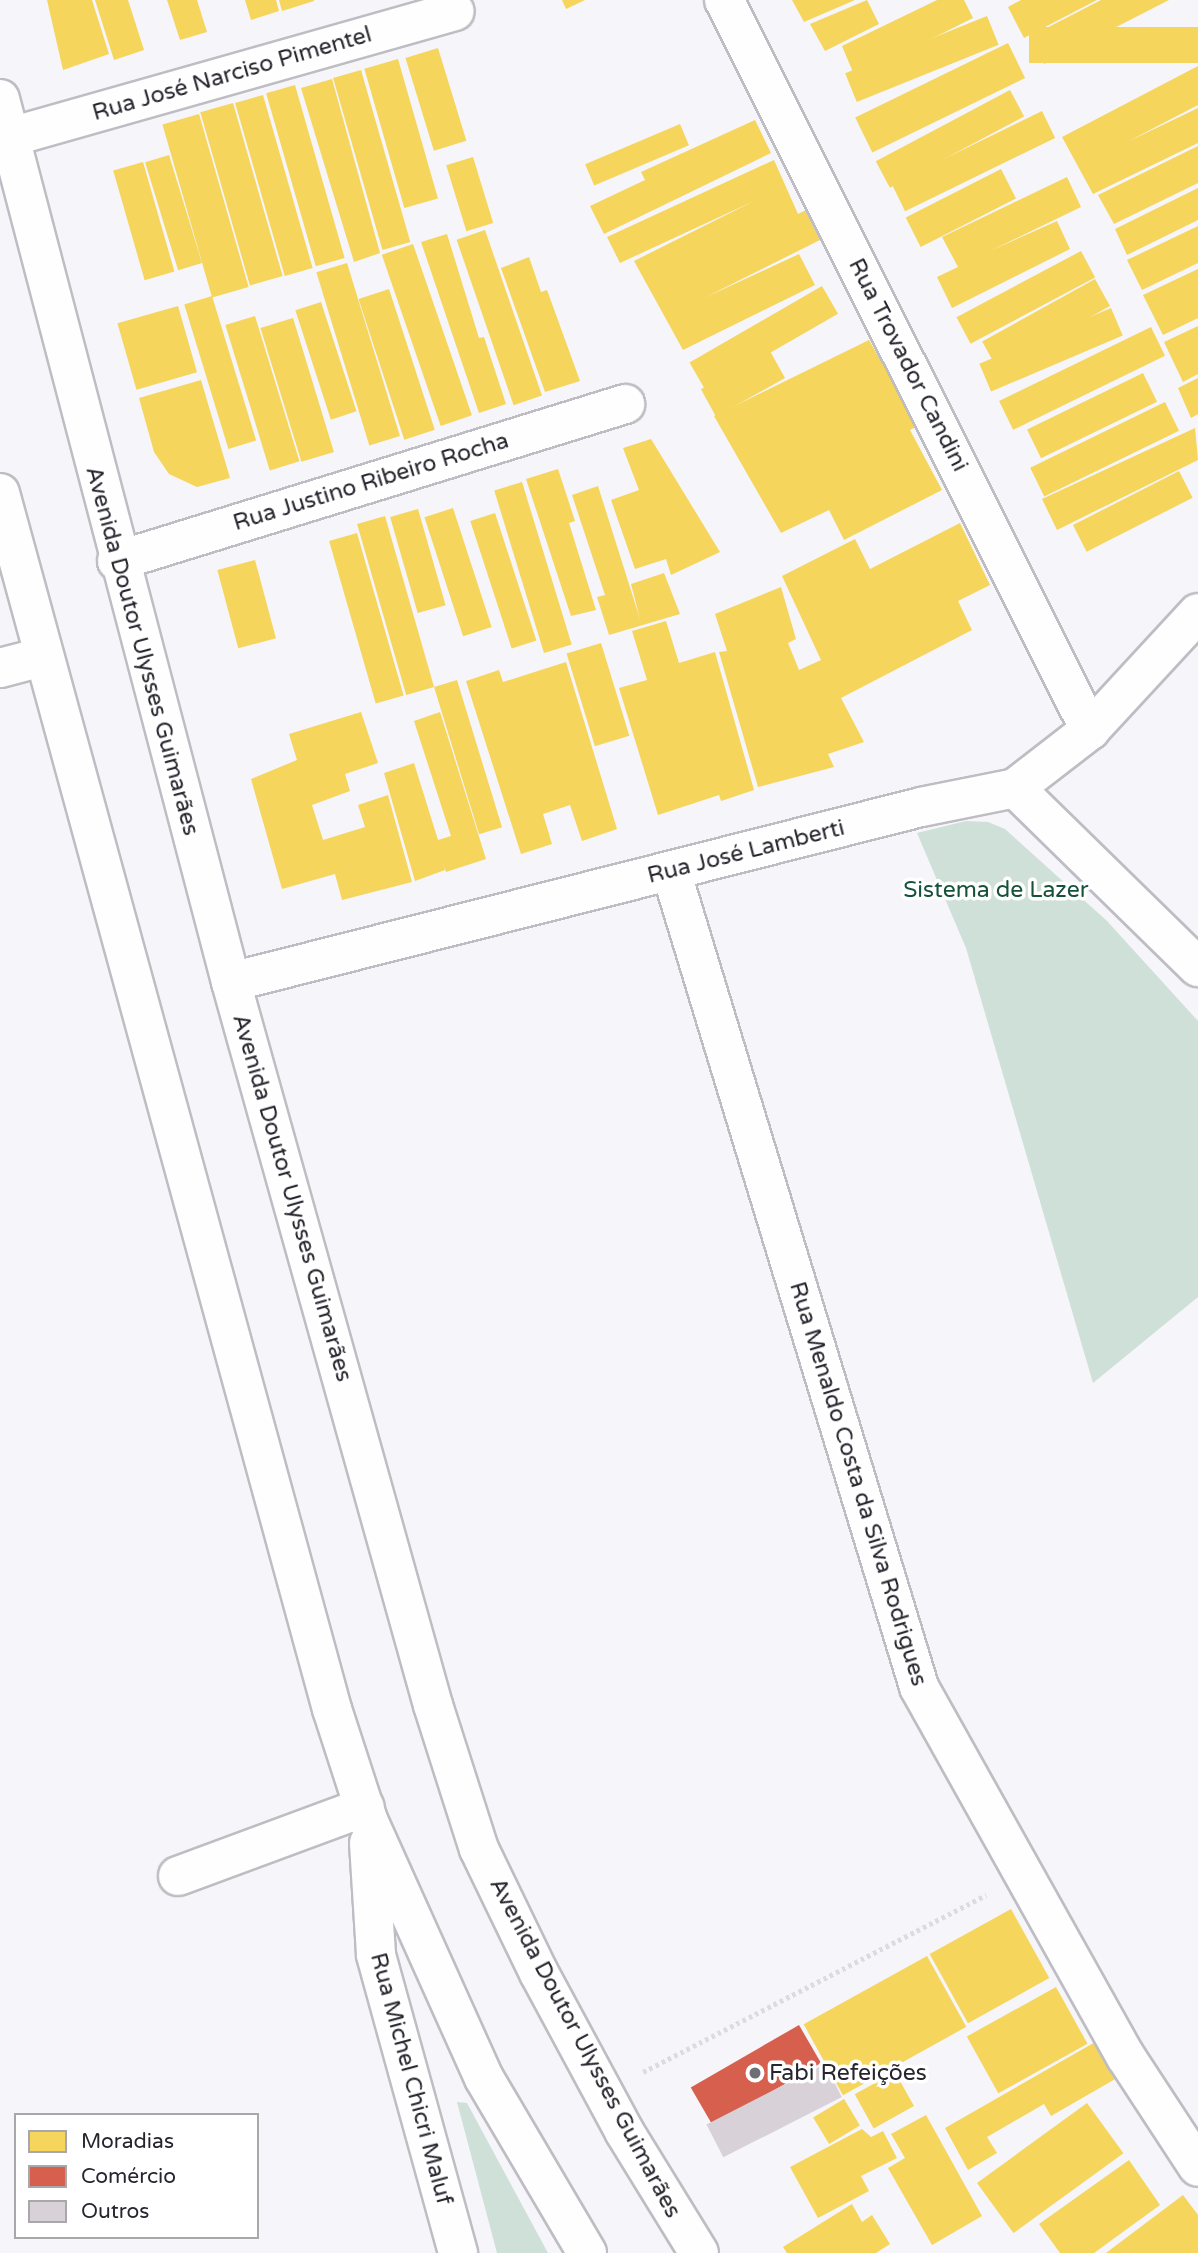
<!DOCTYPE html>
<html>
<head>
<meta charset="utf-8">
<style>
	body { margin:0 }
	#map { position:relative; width:1198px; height:2253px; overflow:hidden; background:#f5f5fa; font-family:"Varela Round",sans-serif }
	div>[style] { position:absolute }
	.green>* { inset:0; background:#cee0d8 }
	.homes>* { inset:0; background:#f6d55c; transform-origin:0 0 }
	.shops>* { inset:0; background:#d6604d; transform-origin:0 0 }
	.building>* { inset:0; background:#d8d1d8; transform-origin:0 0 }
	.path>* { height:4.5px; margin-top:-2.25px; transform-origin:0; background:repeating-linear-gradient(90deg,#dcdbdd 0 3.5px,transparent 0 7px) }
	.roads { filter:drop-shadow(2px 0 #bebdc3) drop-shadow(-2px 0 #bebdc3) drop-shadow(0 2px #bebdc3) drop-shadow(0 -2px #bebdc3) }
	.street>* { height:38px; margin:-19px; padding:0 19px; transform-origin:19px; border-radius:19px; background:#fefefe }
	.secondary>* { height:38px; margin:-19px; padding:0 19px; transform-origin:19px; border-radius:19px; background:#fefefe }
	.dots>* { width:19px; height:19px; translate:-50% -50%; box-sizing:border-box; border:4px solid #fff; border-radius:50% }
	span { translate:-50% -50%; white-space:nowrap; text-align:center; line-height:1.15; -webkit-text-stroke:7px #fff; paint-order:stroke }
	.street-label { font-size:23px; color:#26252d }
	.park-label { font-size:23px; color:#16523b }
	.poi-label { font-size:23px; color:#26252d }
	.left { translate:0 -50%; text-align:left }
	.legend { position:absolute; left:14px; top:2113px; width:245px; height:126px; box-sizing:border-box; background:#fff; border:2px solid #a8a8ab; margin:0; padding:9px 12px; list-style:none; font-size:21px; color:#26252d }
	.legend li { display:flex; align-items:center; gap:14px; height:35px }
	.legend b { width:35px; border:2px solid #a8a8ab }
</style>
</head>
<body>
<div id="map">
	<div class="green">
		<i style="clip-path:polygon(966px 821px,988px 822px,1005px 829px,1107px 921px,1198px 1021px,1198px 1297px,1093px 1383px,966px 948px,917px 833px)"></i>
		<i style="clip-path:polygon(457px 2102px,467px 2103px,548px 2253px,497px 2253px)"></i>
	</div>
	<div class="homes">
		<i style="clip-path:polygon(47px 0,92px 0,109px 54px,63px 70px)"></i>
		<i style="clip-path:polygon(95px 0,128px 0,144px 50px,114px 60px)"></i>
		<i style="clip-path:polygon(167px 0,197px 0,207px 32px,180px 40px)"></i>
		<i style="clip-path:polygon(245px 0,276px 0,279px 11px,251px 20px)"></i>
		<i style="clip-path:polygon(279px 0,314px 0,314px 1px,282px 11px)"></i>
		<i style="clip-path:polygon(562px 0,585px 0,566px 9px)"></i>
		<i style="clip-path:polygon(792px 0,855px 0,804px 22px)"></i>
		<i style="clip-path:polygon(867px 0,879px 24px,825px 51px,810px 24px)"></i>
		<i style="clip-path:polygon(937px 0,964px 0,973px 18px,855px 77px,842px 46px)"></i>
		<i style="clip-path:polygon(1021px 0,1097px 0,1024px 38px,1008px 7px)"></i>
		<i style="clip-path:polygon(1101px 0,1169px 0,1044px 64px,1031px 36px)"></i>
		<i style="left:987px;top:16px;width:31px;height:153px;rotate:68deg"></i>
		<i style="left:1198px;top:27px;width:36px;height:169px;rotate:90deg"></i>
		<i style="left:1008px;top:43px;width:39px;height:170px;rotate:64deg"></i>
		<i style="left:438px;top:48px;width:97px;height:34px;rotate:73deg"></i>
		<i style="left:398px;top:59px;width:145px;height:35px;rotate:74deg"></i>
		<i style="clip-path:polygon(1198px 66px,1198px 105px,1127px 142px,1198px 108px,1198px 143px,1093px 194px,1062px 137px)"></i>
		<i style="left:361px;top:70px;width:179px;height:29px;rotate:74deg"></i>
		<i style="clip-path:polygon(332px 79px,380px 253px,354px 262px,301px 88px)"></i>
		<i style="left:295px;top:85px;width:180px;height:30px;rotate:74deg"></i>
		<i style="left:1010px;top:90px;width:30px;height:152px;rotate:62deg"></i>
		<i style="left:263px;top:95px;width:180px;height:29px;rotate:74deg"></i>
		<i style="left:233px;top:103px;width:180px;height:34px;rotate:74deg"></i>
		<i style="left:1042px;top:111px;width:30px;height:167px;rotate:64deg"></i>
		<i style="left:199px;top:114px;width:180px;height:38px;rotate:74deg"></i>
		<i style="clip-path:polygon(755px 120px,771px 153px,604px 234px,590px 206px,645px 180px,641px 172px)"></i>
		<i style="left:680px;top:124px;width:23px;height:103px;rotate:67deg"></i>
		<i style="clip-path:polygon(1198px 146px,1198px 183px,1114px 224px,1098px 195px)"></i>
		<i style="left:169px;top:155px;width:113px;height:25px;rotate:73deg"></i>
		<i style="left:473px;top:157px;width:69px;height:28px;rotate:73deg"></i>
		<i style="clip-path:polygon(774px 160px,798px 214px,808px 209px,824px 238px,704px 298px,799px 254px,815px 285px,683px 350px,634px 261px,754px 201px,620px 263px,607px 237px)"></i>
		<i style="left:143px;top:162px;width:114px;height:31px;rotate:74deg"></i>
		<i style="left:1001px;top:169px;width:33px;height:107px;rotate:63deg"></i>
		<i style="clip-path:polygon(1067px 177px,1081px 207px,990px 251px,1057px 221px,1070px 249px,952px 308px,937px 277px,958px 267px,942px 237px)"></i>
		<i style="clip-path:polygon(1198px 188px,1198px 220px,1127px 255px,1115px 229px)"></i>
		<i style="clip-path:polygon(1198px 226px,1198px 263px,1142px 290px,1127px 260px)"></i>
		<i style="left:485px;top:230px;width:175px;height:30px;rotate:71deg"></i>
		<i style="clip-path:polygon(447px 234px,479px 338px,484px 337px,506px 404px,479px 413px,421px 242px)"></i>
		<i style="left:413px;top:244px;width:181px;height:33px;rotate:71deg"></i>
		<i style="left:1081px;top:251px;width:30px;height:141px;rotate:62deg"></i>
		<i style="clip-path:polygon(529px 257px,541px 292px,547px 290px,580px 381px,545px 392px,501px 268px)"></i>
		<i style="left:347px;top:263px;width:181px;height:32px;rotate:73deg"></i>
		<i style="clip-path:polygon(1198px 269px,1198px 318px,1163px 335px,1143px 295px)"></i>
		<i style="left:1095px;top:279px;width:31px;height:129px;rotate:61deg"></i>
		<i style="left:822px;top:286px;width:32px;height:153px;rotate:60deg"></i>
		<i style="left:389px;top:289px;width:148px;height:32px;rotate:72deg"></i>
		<i style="left:212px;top:296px;width:151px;height:29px;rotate:73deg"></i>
		<i style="left:321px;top:302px;width:115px;height:27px;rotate:72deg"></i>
		<i style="left:178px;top:306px;width:69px;height:63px;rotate:74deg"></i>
		<i style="left:1111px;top:308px;width:30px;height:143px;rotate:67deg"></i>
		<i style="left:255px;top:316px;width:152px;height:31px;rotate:73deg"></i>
		<i style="left:293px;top:318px;width:140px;height:34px;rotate:73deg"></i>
		<i style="clip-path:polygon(1198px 326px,1198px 374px,1183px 382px,1164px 342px)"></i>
		<i style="left:1151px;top:327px;width:32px;height:169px;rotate:64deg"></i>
		<i style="clip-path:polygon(869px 340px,918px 426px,910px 430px,942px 490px,844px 540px,829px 510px,781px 533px,714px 416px)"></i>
		<i style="left:770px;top:351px;width:31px;height:79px;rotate:61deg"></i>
		<i style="left:1143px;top:373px;width:32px;height:129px;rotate:64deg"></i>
		<i style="clip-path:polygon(1198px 378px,1198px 414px,1191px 418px,1178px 388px)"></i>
		<i style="clip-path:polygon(201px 380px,230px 478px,197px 487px,169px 474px,154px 452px,139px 398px)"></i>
		<i style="left:1165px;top:402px;width:32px;height:150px;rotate:64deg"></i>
		<i style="clip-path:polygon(1195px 428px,1198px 460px,1057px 530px,1042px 499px)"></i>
		<i style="clip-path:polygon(651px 439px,720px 552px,671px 575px,666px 559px,635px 569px,611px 500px,639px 490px,623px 448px)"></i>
		<i style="clip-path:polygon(558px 469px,575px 521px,569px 523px,596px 610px,571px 616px,526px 479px)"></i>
		<i style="left:1179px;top:471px;width:30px;height:119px;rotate:63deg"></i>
		<i style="left:522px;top:482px;width:170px;height:29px;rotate:73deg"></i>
		<i style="clip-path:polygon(598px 486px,640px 619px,631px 584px,664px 573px,680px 614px,609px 635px,597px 597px,605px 595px,572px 495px)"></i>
		<i style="left:453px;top:508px;width:125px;height:30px;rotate:72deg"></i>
		<i style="left:418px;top:509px;width:100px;height:29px;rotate:74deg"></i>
		<i style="left:495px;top:513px;width:134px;height:26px;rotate:72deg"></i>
		<i style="left:385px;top:516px;width:178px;height:29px;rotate:74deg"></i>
		<i style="clip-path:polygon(960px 523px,990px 585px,958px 601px,972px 630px,841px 698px,864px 742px,828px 754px,834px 767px,758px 787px,719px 652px,727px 651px,715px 614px,781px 587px,796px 639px,788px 643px,799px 670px,821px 660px,782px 576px,855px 539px,870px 569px)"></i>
		<i style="left:357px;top:533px;width:169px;height:29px;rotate:74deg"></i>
		<i style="left:255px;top:560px;width:81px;height:39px;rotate:75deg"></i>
		<i style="clip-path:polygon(666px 621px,679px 663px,715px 652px,754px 790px,721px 801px,719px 795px,658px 815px,619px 688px,647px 680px,632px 631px)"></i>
		<i style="left:601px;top:643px;width:97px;height:36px;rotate:73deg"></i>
		<i style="clip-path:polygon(566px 662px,617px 829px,582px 841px,570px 805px,543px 814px,552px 844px,521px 854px,466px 681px,499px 670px,503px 682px)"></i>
		<i style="left:457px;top:680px;width:154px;height:24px;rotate:73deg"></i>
		<i style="clip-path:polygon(361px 712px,378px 763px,345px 774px,350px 791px,312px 805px,323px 840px,365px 827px,358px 805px,388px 795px,412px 882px,342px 900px,335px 874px,282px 889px,251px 779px,297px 760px,289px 734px)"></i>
		<i style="clip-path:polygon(440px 712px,486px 859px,446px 872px,443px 863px,445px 870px,415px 881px,384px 773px,414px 763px,438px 840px,451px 836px,414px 721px)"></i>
		<i style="left:1011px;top:1909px;width:79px;height:93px;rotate:61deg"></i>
		<i style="left:927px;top:1956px;width:81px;height:141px;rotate:61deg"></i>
		<i style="left:1056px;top:1987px;width:65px;height:102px;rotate:61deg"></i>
		<i style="clip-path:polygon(1097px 2041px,1117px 2078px,1051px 2116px,1044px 2104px,987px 2137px,997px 2153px,968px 2170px,945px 2128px)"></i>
		<i style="left:895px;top:2072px;width:39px;height:46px;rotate:61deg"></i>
		<i style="left:844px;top:2099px;width:31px;height:36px;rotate:59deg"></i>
		<i style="left:1087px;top:2103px;width:62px;height:136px;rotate:54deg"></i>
		<i style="clip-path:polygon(926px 2115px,982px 2216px,932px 2245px,888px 2168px,905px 2158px,891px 2134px)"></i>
		<i style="clip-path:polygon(862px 2129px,871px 2137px,883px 2131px,897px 2158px,861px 2176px,869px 2191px,818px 2218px,790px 2167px)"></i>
		<i style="clip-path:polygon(1129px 2160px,1160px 2205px,1094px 2253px,1060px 2253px,1039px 2224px)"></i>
		<i style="clip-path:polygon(1183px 2195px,1198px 2215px,1198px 2253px,1106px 2253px)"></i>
		<i style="clip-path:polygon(852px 2204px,862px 2222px,872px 2215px,890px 2244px,876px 2253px,787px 2253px,783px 2247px)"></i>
	</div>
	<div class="shops">
		<i style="left:799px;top:2025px;width:44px;height:125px;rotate:60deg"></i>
	</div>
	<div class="building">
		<i style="left:825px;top:2064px;width:37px;height:133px;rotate:63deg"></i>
	</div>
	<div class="path">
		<i style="left:643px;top:2072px;width:386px;rotate:-27.3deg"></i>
	</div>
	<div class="roads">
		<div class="street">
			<i style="left:724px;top:0;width:817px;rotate:63.37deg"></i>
			<i style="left:10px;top:137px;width:462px;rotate:-15.8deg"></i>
			<i style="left:117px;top:561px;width:532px;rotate:-17.17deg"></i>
			<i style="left:0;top:668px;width:43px;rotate:-14.7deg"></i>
			<i style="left:1015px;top:788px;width:256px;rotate:44.4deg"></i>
			<i style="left:671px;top:871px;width:853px;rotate:73.09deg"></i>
			<i style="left:919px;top:1687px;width:424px;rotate:60.8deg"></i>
			<i style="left:1126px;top:2057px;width:131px;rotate:56.8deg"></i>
			<i style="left:178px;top:1876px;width:199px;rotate:-20.3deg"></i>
		</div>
		<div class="secondary">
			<i style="left:0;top:99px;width:913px;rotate:75.34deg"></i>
			<i style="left:231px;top:982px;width:751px;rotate:74.39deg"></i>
			<i style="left:433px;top:1705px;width:151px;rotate:72.3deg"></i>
			<i style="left:479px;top:1849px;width:138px;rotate:64.2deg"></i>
			<i style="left:539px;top:1973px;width:179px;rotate:61.7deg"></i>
			<i style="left:624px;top:2131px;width:143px;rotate:58.4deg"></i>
			<i style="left:0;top:493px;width:1261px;rotate:74.73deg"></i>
			<i style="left:332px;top:1709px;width:117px;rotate:72deg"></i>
			<i style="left:368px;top:1820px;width:283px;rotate:65.8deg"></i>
			<i style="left:484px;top:2078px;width:203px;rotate:59.5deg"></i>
			<i style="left:231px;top:982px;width:712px;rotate:-14.23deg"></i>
			<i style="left:921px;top:807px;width:96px;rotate:-11.4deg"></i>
			<i style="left:1015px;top:788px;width:95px;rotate:-37.7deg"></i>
			<i style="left:1090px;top:730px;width:159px;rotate:-47.3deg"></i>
			<i style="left:369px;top:1843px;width:112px;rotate:86.4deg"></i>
			<i style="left:376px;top:1955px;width:309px;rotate:74.6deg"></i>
		</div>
	</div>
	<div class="dots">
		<i style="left:755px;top:2073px;background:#6e6e75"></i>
	</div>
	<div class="street-label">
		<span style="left:232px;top:74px;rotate:-16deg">Rua José Narciso Pimentel</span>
		<span style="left:908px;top:365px;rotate:63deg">Rua Trovador Candini</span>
		<span style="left:371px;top:482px;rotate:-17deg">Rua Justino Ribeiro Rocha</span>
		<span style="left:142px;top:651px;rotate:75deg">Avenida Doutor Ulysses Guimarães</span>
		<span style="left:746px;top:852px;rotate:-14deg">Rua José Lamberti</span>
		<span style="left:292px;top:1198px;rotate:74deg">Avenida Doutor Ulysses Guimarães</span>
		<span style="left:858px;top:1484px;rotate:73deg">Rua Menaldo Costa da Silva Rodrigues</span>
		<span style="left:585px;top:2048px;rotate:62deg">Avenida Doutor Ulysses Guimarães</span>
		<span style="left:411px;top:2079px;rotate:75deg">Rua Michel Chicri Maluf</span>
	</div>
	<div class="park-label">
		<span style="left:996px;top:890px">Sistema de Lazer</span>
	</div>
	<div class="poi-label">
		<span class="left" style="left:769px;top:2073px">Fabi Refeições</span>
	</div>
	<ul class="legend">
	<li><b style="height:19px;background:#f6d55c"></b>Moradias</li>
	<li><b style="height:19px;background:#d6604d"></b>Comércio</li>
	<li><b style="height:19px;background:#d8d1d8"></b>Outros</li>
	</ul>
</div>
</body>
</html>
